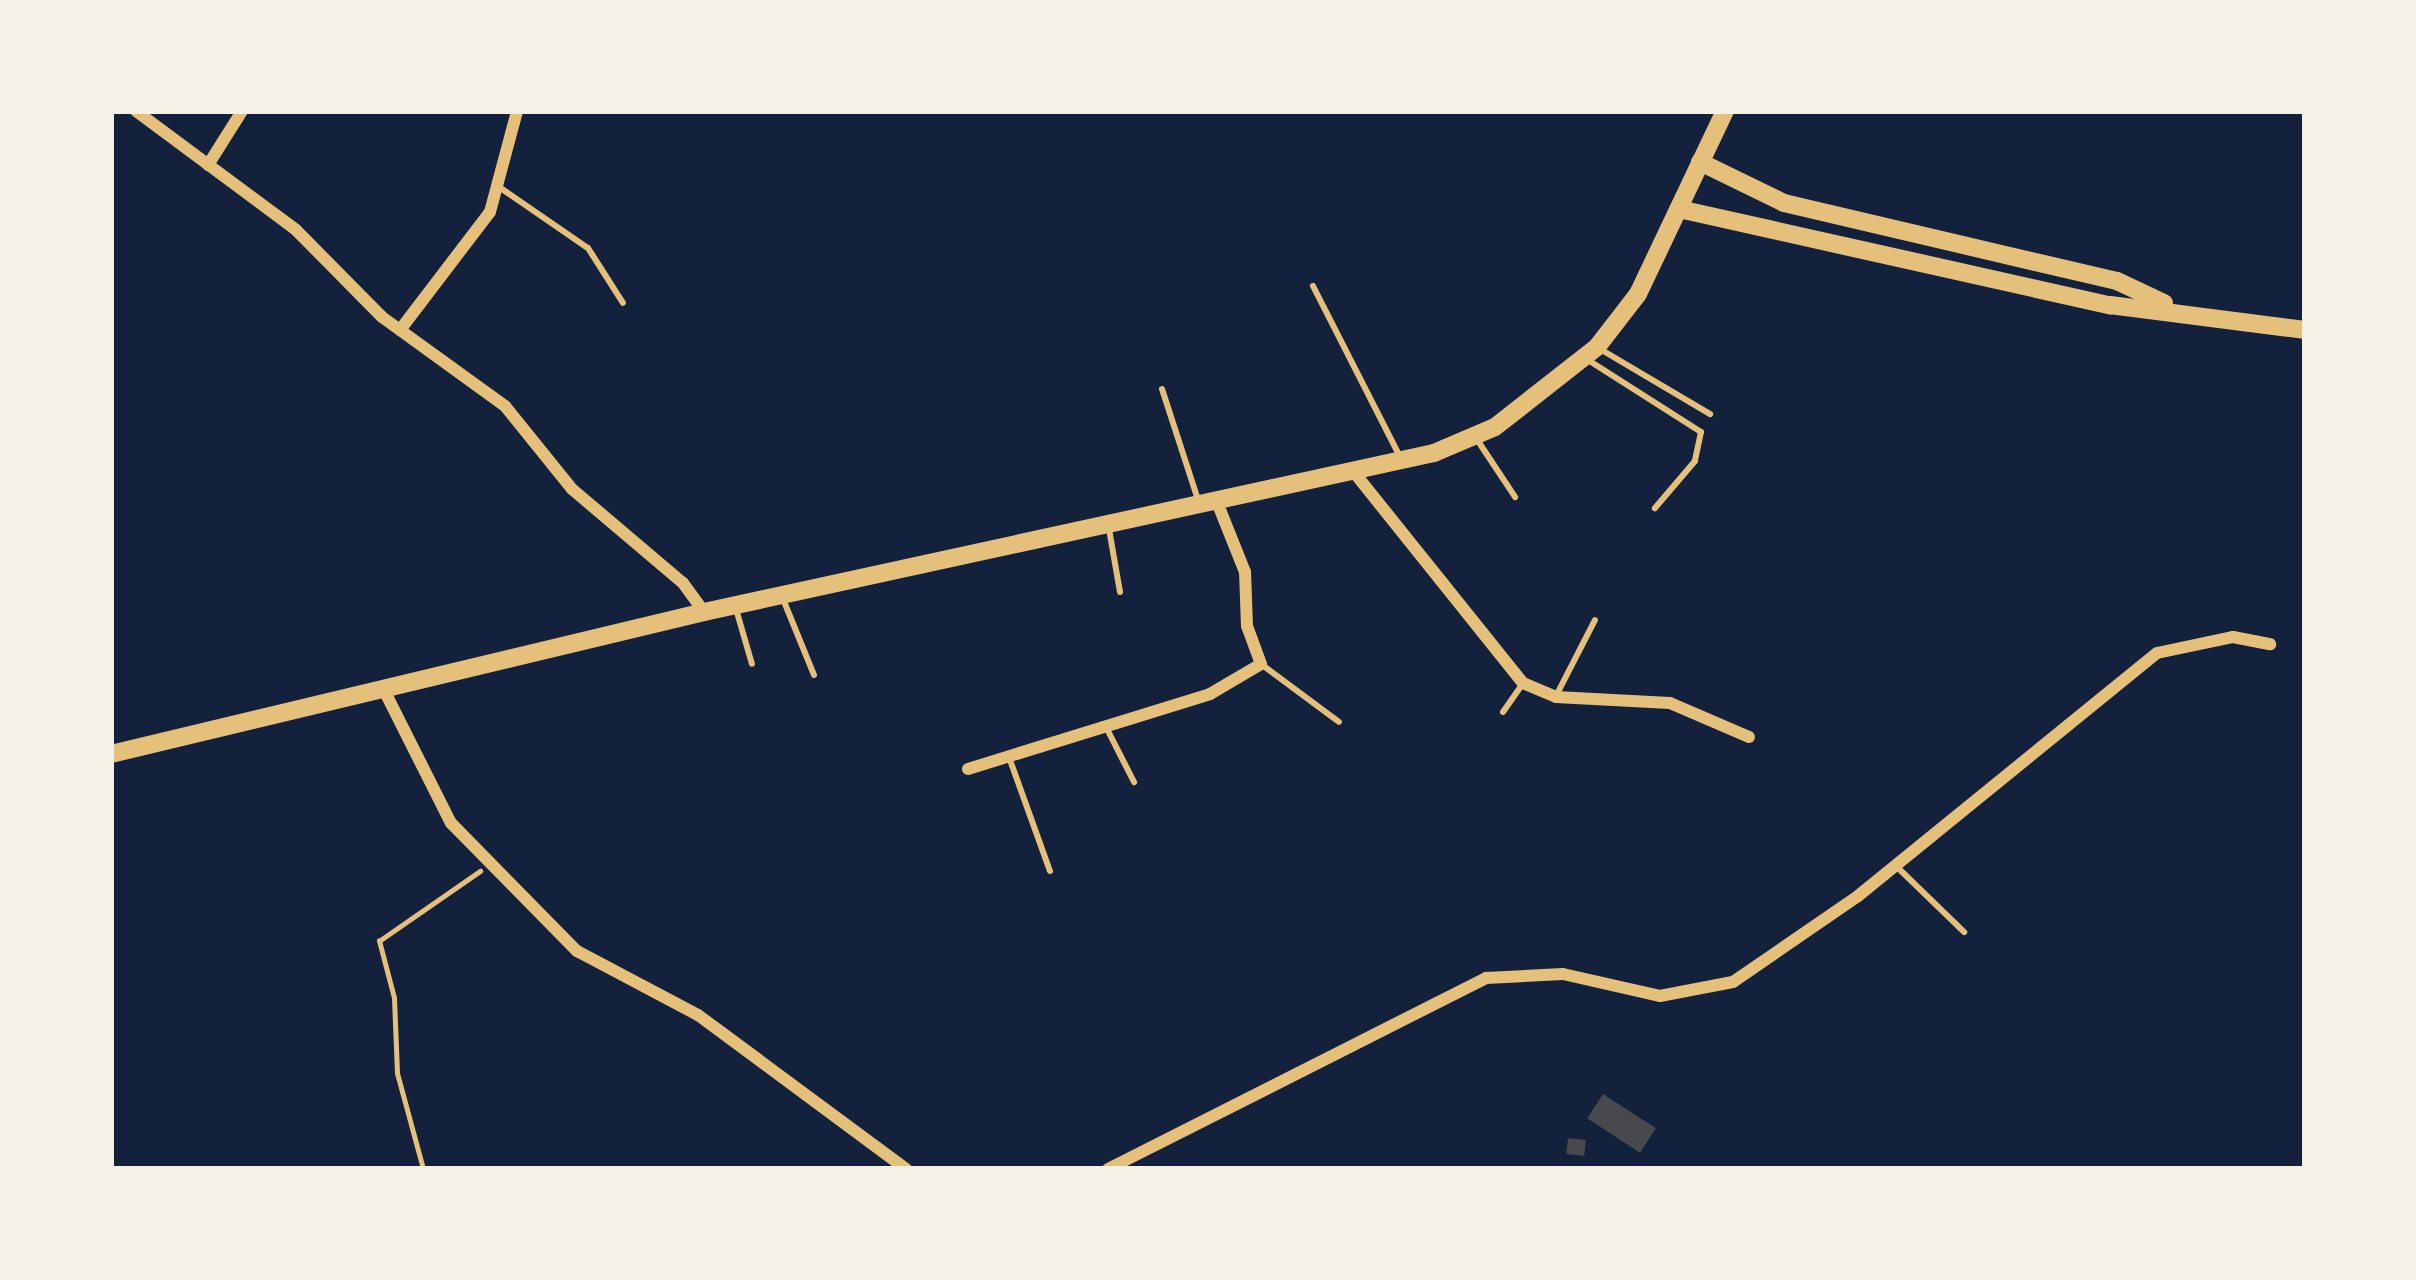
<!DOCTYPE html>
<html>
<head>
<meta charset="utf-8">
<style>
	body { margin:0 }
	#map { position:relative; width:2416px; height:1280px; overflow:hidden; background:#14213d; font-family:"Asap Condensed",sans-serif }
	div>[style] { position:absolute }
	.building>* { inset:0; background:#48494c; transform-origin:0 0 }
	.path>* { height:4.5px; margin:-2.25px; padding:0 2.25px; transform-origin:2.25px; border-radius:2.25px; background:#e5c07b }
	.service>* { height:6px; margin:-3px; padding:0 3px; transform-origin:3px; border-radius:3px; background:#e5c07b }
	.minor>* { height:12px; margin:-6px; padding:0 6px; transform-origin:6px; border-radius:6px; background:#e5c07b }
	.trunk>* { height:18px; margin:-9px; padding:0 9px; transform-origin:9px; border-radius:9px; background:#e5c07b }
	span { translate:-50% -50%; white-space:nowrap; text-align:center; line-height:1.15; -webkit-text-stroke:10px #f6f1e7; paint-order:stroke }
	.frame { position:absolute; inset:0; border:114px solid #f6f1e7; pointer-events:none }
</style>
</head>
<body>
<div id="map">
	<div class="building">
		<i style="left:1603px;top:1094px;width:63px;height:29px;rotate:33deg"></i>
		<i style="left:1568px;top:1138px;width:18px;height:16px;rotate:6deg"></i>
	</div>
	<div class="path">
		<i style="left:423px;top:1169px;width:99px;rotate:-105.2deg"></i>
		<i style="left:397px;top:1073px;width:75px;rotate:-92.3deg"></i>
		<i style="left:394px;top:998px;width:59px;rotate:-104.7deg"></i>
		<i style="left:379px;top:941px;width:123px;rotate:-34.7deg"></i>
	</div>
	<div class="service">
		<i style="left:502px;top:189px;width:104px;rotate:34.5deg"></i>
		<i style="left:588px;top:248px;width:65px;rotate:57.5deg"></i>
		<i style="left:1313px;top:286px;width:192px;rotate:63deg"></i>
		<i style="left:1600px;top:349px;width:128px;rotate:30.6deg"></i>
		<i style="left:1588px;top:360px;width:134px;rotate:32.5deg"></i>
		<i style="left:1701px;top:432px;width:30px;rotate:102deg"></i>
		<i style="left:1695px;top:461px;width:62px;rotate:130.4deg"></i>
		<i style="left:1162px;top:389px;width:120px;rotate:72deg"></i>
		<i style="left:1476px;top:438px;width:71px;rotate:56.5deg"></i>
		<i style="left:1109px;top:529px;width:64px;rotate:80.1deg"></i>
		<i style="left:783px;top:599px;width:82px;rotate:67.8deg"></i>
		<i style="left:736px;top:609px;width:57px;rotate:73.8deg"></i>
		<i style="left:1261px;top:664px;width:97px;rotate:36.6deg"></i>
		<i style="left:1557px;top:694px;width:83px;rotate:-62.8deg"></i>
		<i style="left:1503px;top:712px;width:35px;rotate:-55deg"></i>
		<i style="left:1106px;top:727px;width:62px;rotate:63deg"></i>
		<i style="left:1010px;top:760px;width:118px;rotate:70.2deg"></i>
		<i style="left:1896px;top:866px;width:95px;rotate:44.1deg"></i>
	</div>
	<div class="minor">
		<i style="left:136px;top:111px;width:199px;rotate:36.6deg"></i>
		<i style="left:296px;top:230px;width:122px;rotate:45.3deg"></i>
		<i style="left:382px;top:317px;width:152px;rotate:35.9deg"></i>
		<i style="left:505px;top:406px;width:107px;rotate:51.1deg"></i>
		<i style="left:572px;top:489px;width:145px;rotate:40.3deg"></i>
		<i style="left:683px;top:583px;width:36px;rotate:54deg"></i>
		<i style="left:208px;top:165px;width:64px;rotate:-57.8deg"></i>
		<i style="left:400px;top:330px;width:148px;rotate:-52.7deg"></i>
		<i style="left:490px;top:212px;width:105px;rotate:-75deg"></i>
		<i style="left:1353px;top:471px;width:272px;rotate:51.3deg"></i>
		<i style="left:1523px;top:683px;width:36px;rotate:23deg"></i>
		<i style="left:1556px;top:697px;width:114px;rotate:3deg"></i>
		<i style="left:1670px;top:703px;width:86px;rotate:23.3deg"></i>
		<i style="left:384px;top:690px;width:149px;rotate:63.3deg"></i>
		<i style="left:451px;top:823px;width:180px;rotate:45.5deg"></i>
		<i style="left:577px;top:951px;width:137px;rotate:27.9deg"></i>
		<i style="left:698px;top:1015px;width:259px;rotate:36.5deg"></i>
		<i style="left:968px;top:769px;width:253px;rotate:-17.2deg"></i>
		<i style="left:1210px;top:694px;width:59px;rotate:-30.5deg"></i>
		<i style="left:1261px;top:664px;width:40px;rotate:-110.2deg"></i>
		<i style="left:1247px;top:626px;width:54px;rotate:-92.1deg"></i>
		<i style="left:1245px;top:572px;width:75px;rotate:-111.8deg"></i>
		<i style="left:1108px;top:1169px;width:424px;rotate:-26.8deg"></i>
		<i style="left:1486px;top:978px;width:77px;rotate:-3deg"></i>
		<i style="left:1563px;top:974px;width:99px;rotate:12.8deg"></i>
		<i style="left:1660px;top:996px;width:74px;rotate:-10.9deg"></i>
		<i style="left:1733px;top:982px;width:152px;rotate:-34.5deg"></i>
		<i style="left:1858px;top:896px;width:385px;rotate:-39.1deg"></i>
		<i style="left:2157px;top:653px;width:78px;rotate:-11.9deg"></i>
		<i style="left:2233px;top:637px;width:38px;rotate:11deg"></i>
	</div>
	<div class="trunk">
		<i style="left:1700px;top:162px;width:93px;rotate:26deg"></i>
		<i style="left:1784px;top:203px;width:342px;rotate:13.2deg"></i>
		<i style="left:2117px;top:281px;width:52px;rotate:25.1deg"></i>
		<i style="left:1679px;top:209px;width:442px;rotate:12.6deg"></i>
		<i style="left:2110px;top:305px;width:197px;rotate:7.3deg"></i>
		<i style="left:111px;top:754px;width:610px;rotate:-13.47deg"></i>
		<i style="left:704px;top:612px;width:747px;rotate:-12.29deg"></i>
		<i style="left:1434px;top:453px;width:66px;rotate:-23.1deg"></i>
		<i style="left:1495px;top:427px;width:130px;rotate:-38.1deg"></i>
		<i style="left:1597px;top:347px;width:67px;rotate:-52.3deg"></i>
		<i style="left:1638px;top:294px;width:203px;rotate:-64.6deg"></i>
	</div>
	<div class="frame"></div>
</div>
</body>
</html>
